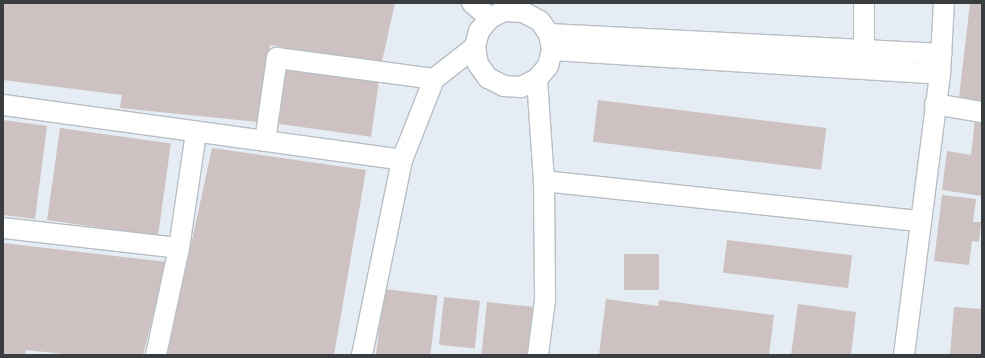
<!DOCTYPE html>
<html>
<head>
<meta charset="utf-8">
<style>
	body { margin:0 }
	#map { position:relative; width:985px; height:358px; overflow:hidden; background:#e5ecf3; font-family:Mulish,sans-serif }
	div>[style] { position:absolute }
	.building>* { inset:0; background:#cdc2c1; transform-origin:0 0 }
	.roads { filter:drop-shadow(1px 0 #b7bec4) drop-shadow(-1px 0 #b7bec4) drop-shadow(0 1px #b7bec4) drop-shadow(0 -1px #b7bec4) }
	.minor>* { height:20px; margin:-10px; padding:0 10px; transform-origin:10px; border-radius:10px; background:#fff }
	span { translate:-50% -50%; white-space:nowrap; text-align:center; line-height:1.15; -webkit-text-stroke:3px #f4f9ff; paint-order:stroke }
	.frame { position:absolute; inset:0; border:4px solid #3a3d3f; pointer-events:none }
</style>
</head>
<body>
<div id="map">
	<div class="building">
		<i style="clip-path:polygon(3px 3px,395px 3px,381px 66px,270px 45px,258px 122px,120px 108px,122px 95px,3px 80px)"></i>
		<i style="clip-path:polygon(970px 3px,982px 3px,982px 102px,959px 98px)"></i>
		<i style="left:284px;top:67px;width:96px;height:57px;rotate:8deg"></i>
		<i style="left:598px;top:100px;width:230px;height:42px;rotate:7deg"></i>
		<i style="clip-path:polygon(975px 119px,982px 120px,982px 196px,942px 190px,947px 151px,971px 155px)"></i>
		<i style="clip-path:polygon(3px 120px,47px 126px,35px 219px,3px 215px)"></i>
		<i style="left:60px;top:128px;width:112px;height:93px;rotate:8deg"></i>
		<i style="clip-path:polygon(212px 148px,366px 170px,334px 355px,167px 355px)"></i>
		<i style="clip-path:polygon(942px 195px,976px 199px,973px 222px,981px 222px,979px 242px,972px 241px,969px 265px,934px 261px)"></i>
		<i style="left:727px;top:240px;width:126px;height:33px;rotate:7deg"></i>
		<i style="clip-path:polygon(3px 243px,167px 262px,143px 355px,73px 355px,26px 350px,25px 355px,3px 355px)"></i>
		<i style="left:624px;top:254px;width:35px;height:36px"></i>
		<i style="left:384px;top:289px;width:54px;height:66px;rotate:7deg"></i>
		<i style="left:444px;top:297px;width:36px;height:48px;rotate:6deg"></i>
		<i style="clip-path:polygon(606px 299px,658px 306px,659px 300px,774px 315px,769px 355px,599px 355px)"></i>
		<i style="left:487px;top:302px;width:46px;height:53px;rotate:6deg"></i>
		<i style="clip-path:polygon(798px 304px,856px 312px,851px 355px,791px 355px)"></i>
		<i style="clip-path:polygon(954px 307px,982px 309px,982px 355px,950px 355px)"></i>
	</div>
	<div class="roads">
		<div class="minor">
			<i style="left:472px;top:3px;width:23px;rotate:40deg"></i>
			<i style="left:549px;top:34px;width:393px;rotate:2.9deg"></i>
			<i style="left:552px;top:50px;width:389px;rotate:3.5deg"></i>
			<i style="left:864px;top:50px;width:47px;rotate:-90deg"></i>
			<i style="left:537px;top:79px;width:102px;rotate:86.1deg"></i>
			<i style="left:544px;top:181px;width:119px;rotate:89.5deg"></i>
			<i style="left:545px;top:300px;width:55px;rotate:97.3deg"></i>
			<i style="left:935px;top:104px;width:48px;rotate:9.7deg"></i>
			<i style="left:3px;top:105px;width:403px;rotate:7.8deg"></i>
			<i style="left:265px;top:141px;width:84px;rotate:-81.8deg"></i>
			<i style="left:277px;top:58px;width:158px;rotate:7.6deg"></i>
			<i style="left:544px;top:181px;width:378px;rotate:6.1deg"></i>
			<i style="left:3px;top:228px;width:177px;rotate:6.5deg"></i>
			<i style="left:156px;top:355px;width:109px;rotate:-77.9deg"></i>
			<i style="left:179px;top:248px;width:116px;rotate:-81.6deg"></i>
			<i style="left:362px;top:355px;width:199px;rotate:-78.4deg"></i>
			<i style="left:402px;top:160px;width:87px;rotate:-68.4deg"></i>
			<i style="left:434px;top:79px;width:52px;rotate:-38deg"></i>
			<i style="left:475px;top:47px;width:16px;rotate:-76deg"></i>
			<i style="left:479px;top:31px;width:17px;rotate:-50deg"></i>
			<i style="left:490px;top:18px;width:16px;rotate:-27deg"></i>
			<i style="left:504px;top:11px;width:19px;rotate:3deg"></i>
			<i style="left:523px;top:12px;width:19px;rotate:28deg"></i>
			<i style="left:540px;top:21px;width:16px;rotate:55deg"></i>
			<i style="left:549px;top:34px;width:16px;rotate:79deg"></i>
			<i style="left:552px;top:50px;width:16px;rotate:104deg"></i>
			<i style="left:548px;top:66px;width:17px;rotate:130deg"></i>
			<i style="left:537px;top:79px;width:18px;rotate:153deg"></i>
			<i style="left:521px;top:87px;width:17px;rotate:-177deg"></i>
			<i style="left:504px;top:86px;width:18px;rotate:-153deg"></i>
			<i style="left:488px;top:78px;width:17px;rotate:-126deg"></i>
			<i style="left:478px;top:64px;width:17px;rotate:-100deg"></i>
			<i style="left:904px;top:355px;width:283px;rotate:-82.7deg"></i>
			<i style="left:940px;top:74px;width:71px;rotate:-86.8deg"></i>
		</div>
	</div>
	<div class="frame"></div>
</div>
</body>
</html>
